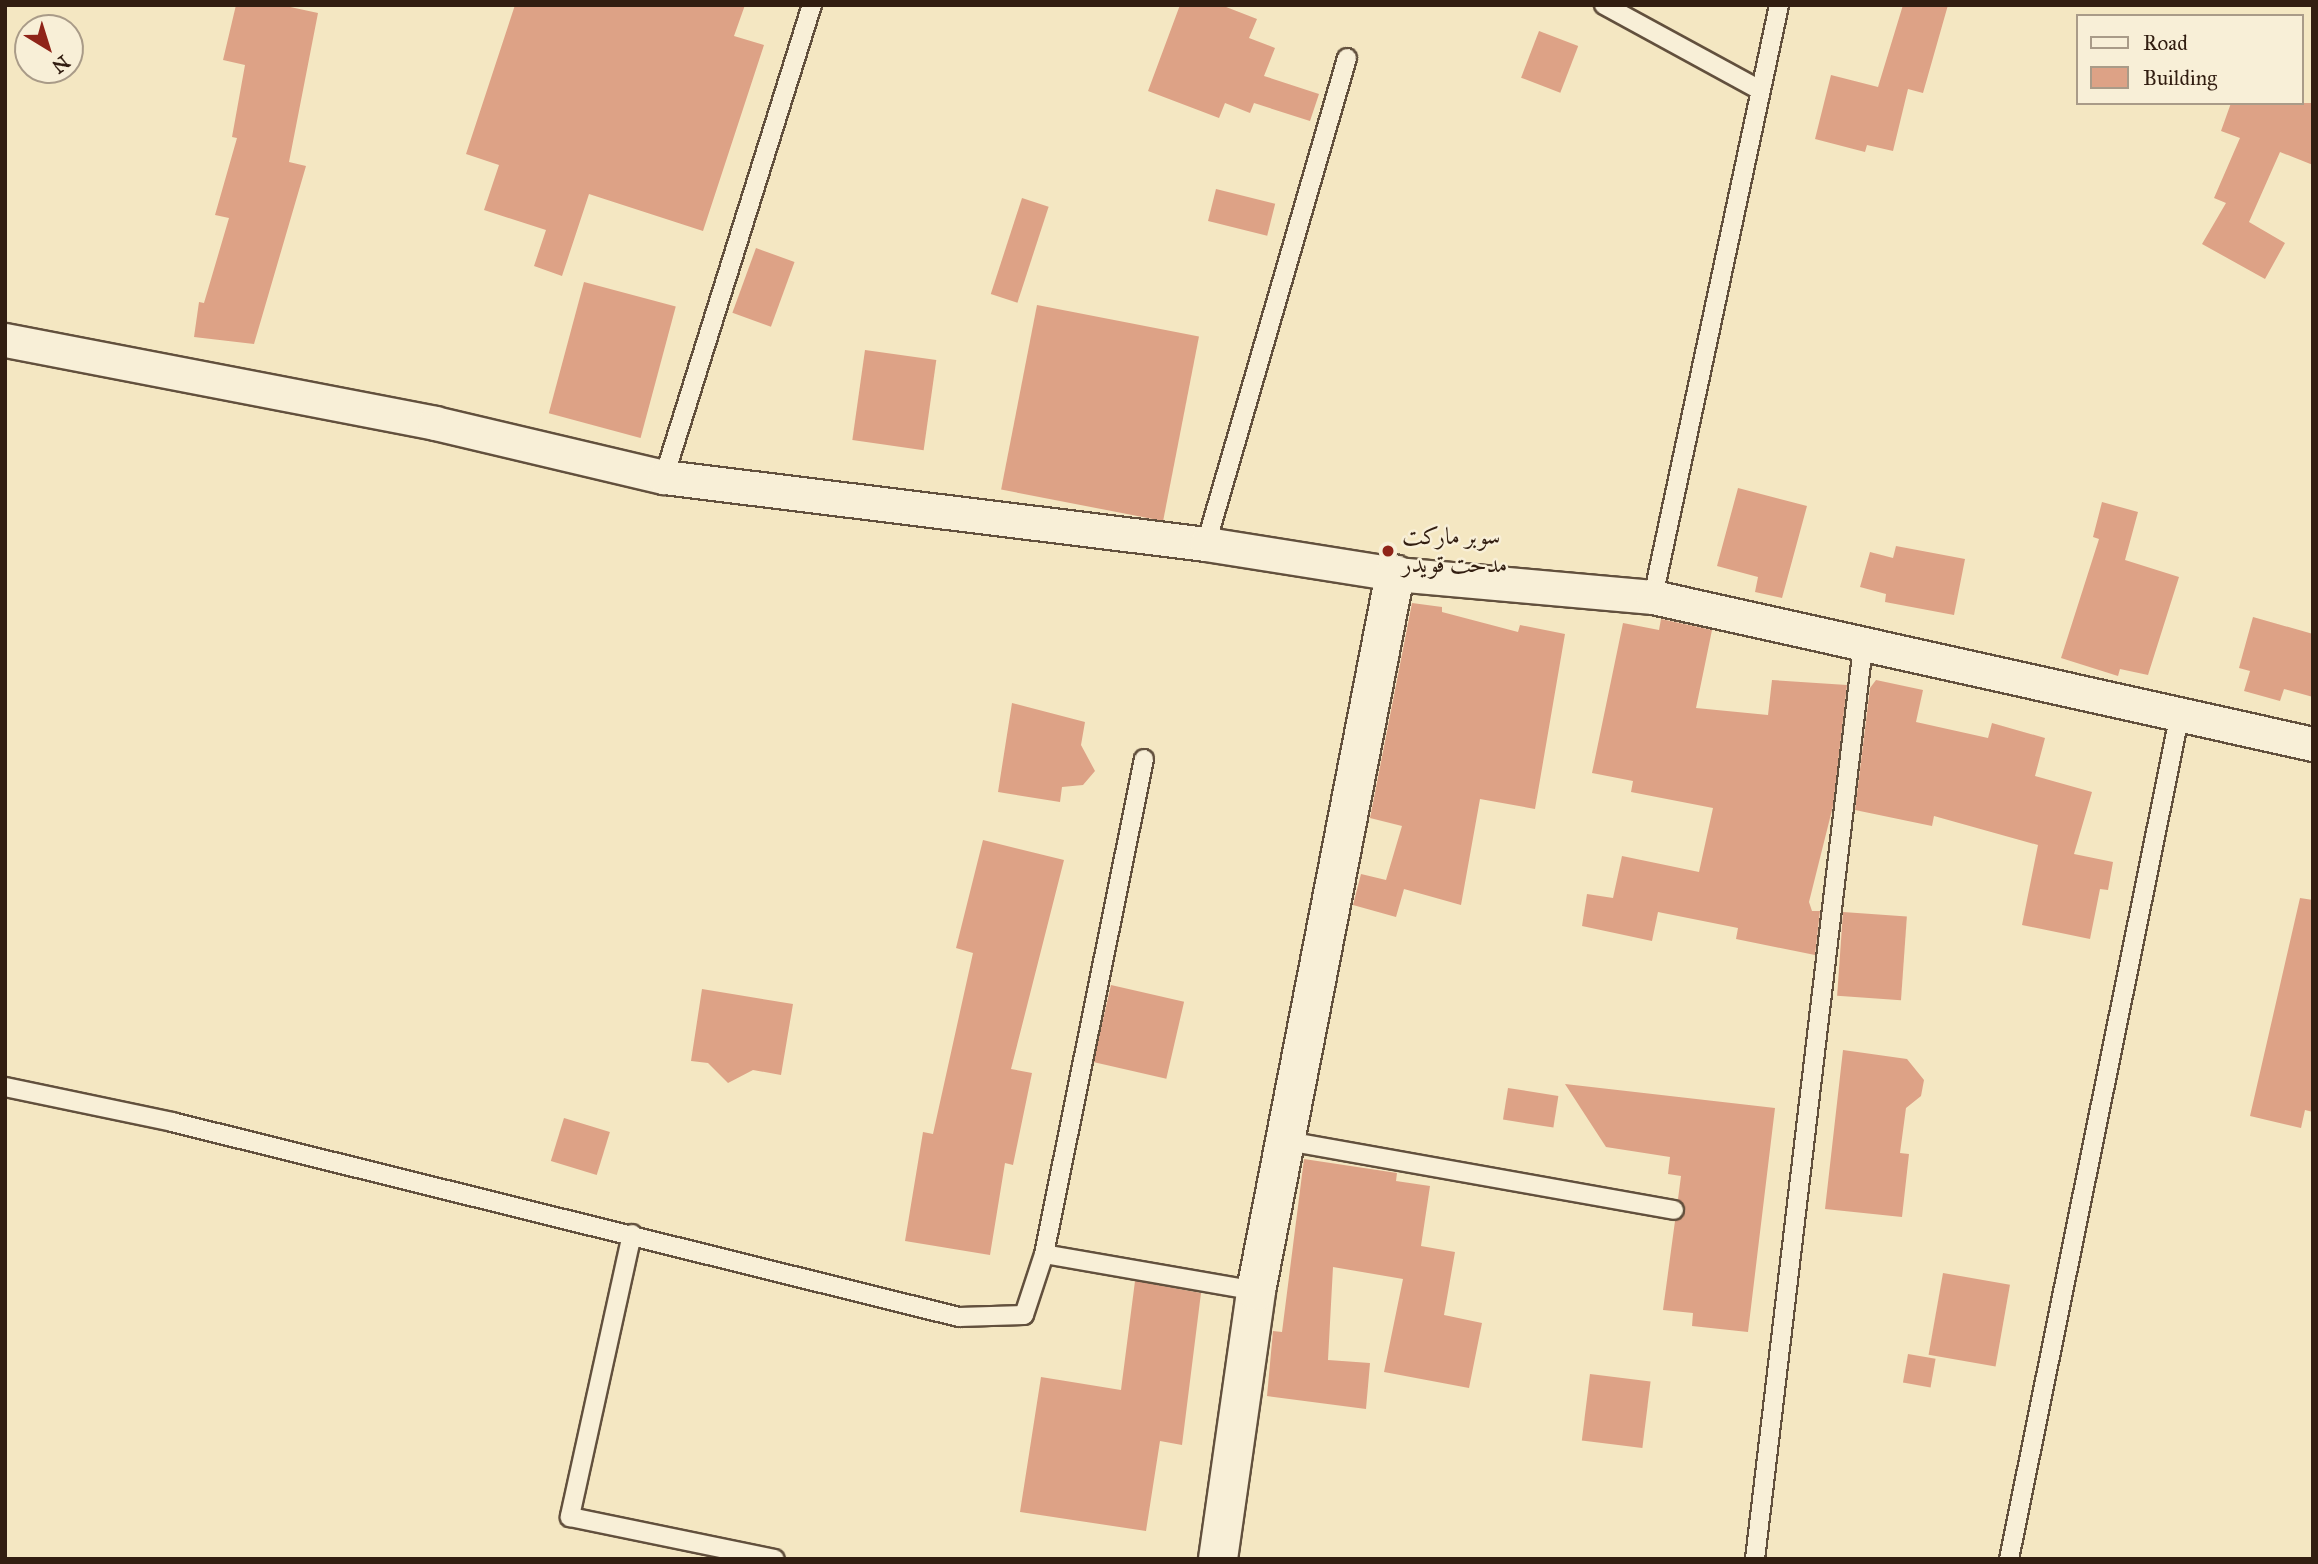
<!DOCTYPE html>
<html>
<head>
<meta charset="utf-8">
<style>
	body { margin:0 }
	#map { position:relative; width:2318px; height:1564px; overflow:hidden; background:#f4e7c2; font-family:"IM FELL Great Primer",Amiri,serif }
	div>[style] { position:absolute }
	.building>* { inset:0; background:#dda286; transform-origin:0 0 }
	.roads { filter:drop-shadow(2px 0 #62503d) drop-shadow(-2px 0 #62503d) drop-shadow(0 2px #62503d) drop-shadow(0 -2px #62503d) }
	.service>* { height:18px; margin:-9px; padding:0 9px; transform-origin:9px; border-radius:9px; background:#f8efd7 }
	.minor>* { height:33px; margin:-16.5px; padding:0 16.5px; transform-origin:16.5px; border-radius:16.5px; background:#f8efd7 }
	.tertiary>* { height:38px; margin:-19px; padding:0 19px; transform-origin:19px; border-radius:19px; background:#f8efd7 }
	.dots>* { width:19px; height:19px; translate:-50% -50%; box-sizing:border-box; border:4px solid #f8efd7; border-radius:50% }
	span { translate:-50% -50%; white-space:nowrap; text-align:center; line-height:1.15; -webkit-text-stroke:5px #f8efd7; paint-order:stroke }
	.poi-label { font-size:24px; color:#321e11 }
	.left { translate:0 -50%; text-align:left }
	.frame { position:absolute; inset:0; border:7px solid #321e11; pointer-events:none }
	.legend { position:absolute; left:2076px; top:14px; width:228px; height:91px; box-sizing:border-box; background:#f8efd7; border:2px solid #a99b88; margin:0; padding:9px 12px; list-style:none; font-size:21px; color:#321e11 }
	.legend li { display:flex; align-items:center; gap:14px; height:35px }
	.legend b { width:35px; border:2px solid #a99b88 }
	.north { position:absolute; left:14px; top:14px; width:70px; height:70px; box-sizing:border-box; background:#f8efd7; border:2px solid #a99b88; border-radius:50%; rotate:142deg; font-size:19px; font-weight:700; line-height:28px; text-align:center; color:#321e11 }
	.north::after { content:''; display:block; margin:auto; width:24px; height:32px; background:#8f2418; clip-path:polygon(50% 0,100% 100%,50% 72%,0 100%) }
</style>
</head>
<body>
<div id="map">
	<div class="building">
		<i style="clip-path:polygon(236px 5px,281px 5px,318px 13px,289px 162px,306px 166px,254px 344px,194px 337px,199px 302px,204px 303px,229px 218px,215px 215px,237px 138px,232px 137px,245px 65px,223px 60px)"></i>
		<i style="clip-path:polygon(515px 5px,745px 5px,734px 36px,764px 45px,703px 231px,589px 194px,562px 276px,534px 266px,546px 230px,484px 210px,499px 165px,466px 154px)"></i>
		<i style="clip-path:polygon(1180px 5px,1221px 5px,1257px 19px,1249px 38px,1275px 48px,1264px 76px,1319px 94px,1310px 121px,1254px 103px,1250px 113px,1225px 103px,1219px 118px,1148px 91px)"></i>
		<i style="clip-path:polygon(1903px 5px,1948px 5px,1923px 93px,1908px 89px,1893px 151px,1867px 145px,1865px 152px,1815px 139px,1831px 75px,1878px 87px)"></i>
		<i style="left:1539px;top:31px;width:42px;height:50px;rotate:21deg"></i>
		<i style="clip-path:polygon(2231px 103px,2313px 103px,2313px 165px,2280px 152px,2249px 222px,2285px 243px,2265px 279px,2202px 244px,2226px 203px,2214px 198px,2240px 138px,2221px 131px)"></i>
		<i style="left:1216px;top:189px;width:61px;height:33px;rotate:14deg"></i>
		<i style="left:1022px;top:198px;width:28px;height:101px;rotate:18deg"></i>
		<i style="left:756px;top:248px;width:41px;height:69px;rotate:20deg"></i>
		<i style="left:584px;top:282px;width:95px;height:136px;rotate:15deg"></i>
		<i style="left:1037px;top:305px;width:165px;height:188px;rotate:11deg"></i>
		<i style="left:865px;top:350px;width:72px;height:91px;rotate:8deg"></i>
		<i style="clip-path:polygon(1738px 488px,1807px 506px,1782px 598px,1755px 592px,1758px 577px,1717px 566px)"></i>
		<i style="clip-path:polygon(2102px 502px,2138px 512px,2125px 560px,2179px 577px,2148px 675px,2120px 669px,2118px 676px,2061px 658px,2099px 539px,2093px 537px)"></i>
		<i style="clip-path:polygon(1896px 546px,1965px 559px,1954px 615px,1885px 602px,1886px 594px,1860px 587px,1870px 552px,1893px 558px)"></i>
		<i style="clip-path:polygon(1412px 603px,1442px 607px,1442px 612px,1518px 632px,1520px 625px,1565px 634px,1535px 809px,1480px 799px,1461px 905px,1404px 889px,1396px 917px,1353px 905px,1361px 874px,1386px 880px,1402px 826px,1370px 818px)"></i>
		<i style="clip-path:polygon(2253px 617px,2313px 634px,2313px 697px,2284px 689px,2280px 701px,2244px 691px,2250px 671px,2239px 668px)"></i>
		<i style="clip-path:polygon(1661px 619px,1712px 630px,1696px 708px,1768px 715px,1772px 680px,1847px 685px,1833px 806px,1809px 902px,1812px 911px,1820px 911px,1815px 955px,1736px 939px,1738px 928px,1658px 912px,1652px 941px,1582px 926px,1587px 894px,1613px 898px,1622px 856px,1699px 872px,1713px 808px,1631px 792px,1633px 781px,1592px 773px,1623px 623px,1659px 630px)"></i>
		<i style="clip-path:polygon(1876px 680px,1923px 690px,1916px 722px,1988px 738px,1992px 723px,2045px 738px,2035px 776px,2092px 792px,2074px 854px,2113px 862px,2108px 890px,2100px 889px,2090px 939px,2022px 925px,2038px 845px,1934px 816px,1932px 826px,1855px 810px,1870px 688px)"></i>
		<i style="clip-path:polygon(1012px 703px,1085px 722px,1081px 745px,1095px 771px,1083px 785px,1062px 787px,1060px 802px,998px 792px)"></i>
		<i style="clip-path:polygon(983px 840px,1064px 860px,1011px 1069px,1032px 1073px,1013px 1165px,1005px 1163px,990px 1255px,905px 1241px,923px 1132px,933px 1134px,973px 953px,956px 948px)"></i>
		<i style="clip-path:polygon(2300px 898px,2313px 900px,2313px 1112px,2305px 1110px,2301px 1128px,2250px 1116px)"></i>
		<i style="left:1843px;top:912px;width:64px;height:84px;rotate:4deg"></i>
		<i style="left:1111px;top:985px;width:75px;height:79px;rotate:13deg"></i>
		<i style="clip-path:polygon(702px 989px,793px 1004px,781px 1075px,753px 1070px,728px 1083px,708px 1063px,691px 1061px)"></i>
		<i style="clip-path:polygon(1843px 1050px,1907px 1059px,1924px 1080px,1921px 1096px,1906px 1108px,1900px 1153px,1909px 1154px,1902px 1217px,1825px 1209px)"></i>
		<i style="clip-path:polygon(1565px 1084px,1775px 1108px,1748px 1332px,1692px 1326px,1693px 1313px,1663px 1310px,1675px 1221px,1685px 1211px,1678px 1199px,1681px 1176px,1668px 1174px,1670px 1157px,1606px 1147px)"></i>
		<i style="left:1508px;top:1088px;width:51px;height:32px;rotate:9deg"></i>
		<i style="left:564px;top:1118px;width:48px;height:45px;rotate:17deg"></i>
		<i style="clip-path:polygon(1304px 1159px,1397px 1173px,1396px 1181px,1430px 1186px,1421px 1246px,1455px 1252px,1444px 1315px,1482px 1323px,1469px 1388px,1384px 1372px,1403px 1279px,1333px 1267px,1328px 1360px,1370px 1363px,1366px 1409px,1267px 1396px,1273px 1331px,1282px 1332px)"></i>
		<i style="left:1943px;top:1273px;width:68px;height:83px;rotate:10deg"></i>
		<i style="clip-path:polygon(1135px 1281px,1201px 1293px,1182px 1445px,1160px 1441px,1146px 1531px,1020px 1512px,1041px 1377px,1121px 1390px)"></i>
		<i style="left:1908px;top:1354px;width:28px;height:29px;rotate:10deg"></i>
		<i style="left:1590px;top:1374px;width:61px;height:67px;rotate:7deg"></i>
	</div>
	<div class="roads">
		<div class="service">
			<i style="left:1604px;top:5px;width:178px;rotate:28.6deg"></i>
			<i style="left:664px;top:477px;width:495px;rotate:-72.6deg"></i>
			<i style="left:1206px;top:544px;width:506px;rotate:-73.82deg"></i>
			<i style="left:1653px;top:597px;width:605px;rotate:-77.98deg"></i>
			<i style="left:5px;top:1087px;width:171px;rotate:11.8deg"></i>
			<i style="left:172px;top:1122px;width:811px;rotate:13.92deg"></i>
			<i style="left:959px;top:1317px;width:65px;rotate:-1.8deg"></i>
			<i style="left:1024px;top:1315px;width:64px;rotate:-71.8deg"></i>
			<i style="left:1044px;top:1254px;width:215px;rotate:9.9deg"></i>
			<i style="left:1287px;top:1141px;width:393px;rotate:10.1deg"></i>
			<i style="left:632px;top:1234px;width:290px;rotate:102.4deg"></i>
			<i style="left:570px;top:1517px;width:209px;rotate:11.6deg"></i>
			<i style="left:1044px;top:1254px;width:505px;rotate:-78.58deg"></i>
			<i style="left:1755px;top:1559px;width:918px;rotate:-83.25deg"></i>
			<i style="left:2009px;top:1559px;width:863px;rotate:-78.57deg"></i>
		</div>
		<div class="minor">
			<i style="left:5px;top:340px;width:438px;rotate:10.9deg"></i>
			<i style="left:435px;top:423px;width:235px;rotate:13.3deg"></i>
			<i style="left:664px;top:477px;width:546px;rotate:7.05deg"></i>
			<i style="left:1206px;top:544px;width:191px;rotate:9deg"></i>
			<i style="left:1395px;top:574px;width:259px;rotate:5.1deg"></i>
			<i style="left:1653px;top:597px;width:676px;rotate:12.56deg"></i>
		</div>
		<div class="tertiary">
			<i style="left:1218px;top:1559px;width:271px;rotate:-81.9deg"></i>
			<i style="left:1256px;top:1291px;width:730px;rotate:-79.03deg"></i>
		</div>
	</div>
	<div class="dots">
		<i style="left:1388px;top:551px;background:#8f2418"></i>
	</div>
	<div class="poi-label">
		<span class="left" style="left:1402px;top:551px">سوبر ماركت<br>مدحت قويدر</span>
	</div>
	<div class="frame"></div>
	<ul class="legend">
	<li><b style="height:9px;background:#f8efd7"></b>Road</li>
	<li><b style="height:19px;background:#dda286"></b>Building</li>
	</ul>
	<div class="north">N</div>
</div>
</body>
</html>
